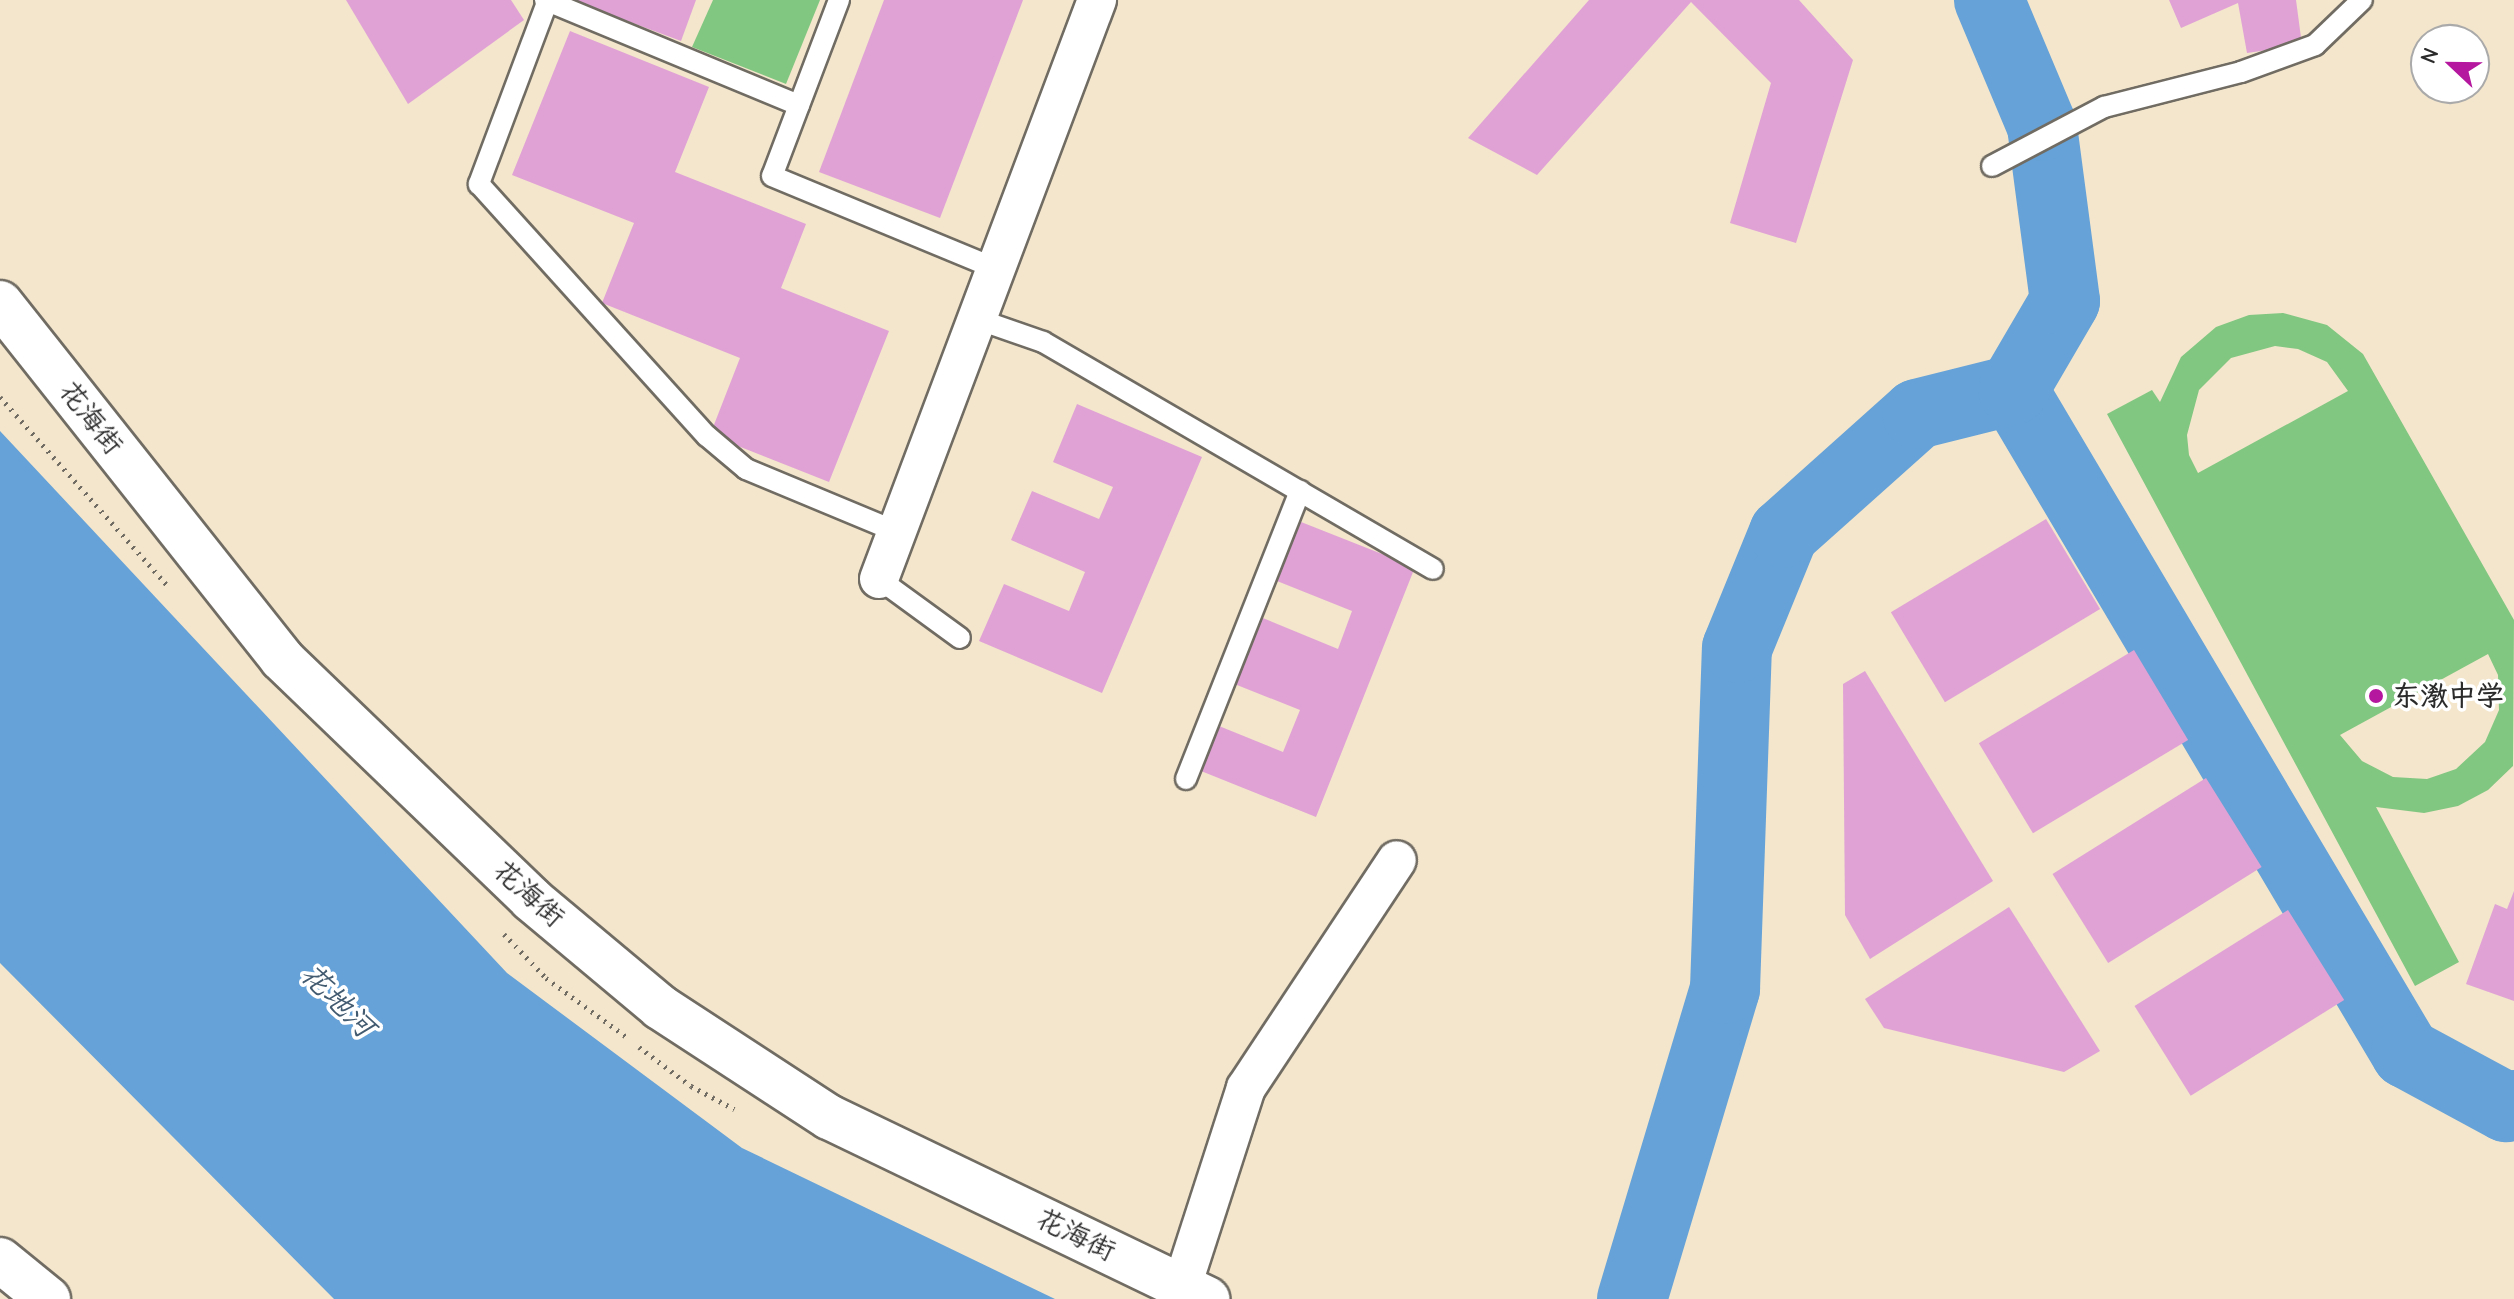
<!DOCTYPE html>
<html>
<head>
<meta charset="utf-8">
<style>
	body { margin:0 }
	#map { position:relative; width:2514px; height:1299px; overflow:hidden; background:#f3e6cc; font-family:"Comic Neue","LXGW WenKai TC",sans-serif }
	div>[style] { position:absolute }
	.green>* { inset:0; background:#82c781 }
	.water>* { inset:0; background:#66a2d7 }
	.river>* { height:70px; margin:-35px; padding:0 35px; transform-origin:35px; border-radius:35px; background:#66a2d7 }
	.building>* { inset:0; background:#e0a2d5; transform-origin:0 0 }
	.path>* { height:5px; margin-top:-2.5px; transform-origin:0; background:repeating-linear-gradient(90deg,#716c63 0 2px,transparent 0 8px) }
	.roads { filter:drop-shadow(2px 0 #716c63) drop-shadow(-2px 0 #716c63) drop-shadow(0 2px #716c63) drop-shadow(0 -2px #716c63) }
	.service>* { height:20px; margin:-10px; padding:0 10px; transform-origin:10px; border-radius:10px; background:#fff }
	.minor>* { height:38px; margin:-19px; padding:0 19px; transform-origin:19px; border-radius:19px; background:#fff }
	.tertiary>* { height:44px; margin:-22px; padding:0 22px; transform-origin:22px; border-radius:22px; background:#fff }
	.primary>* { height:44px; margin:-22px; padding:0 22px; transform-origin:22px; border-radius:22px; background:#fff }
	.dots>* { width:22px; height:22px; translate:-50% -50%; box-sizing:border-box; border:4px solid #fff; border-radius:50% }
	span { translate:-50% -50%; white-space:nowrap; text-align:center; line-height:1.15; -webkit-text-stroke:7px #fff; paint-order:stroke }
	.street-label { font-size:28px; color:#2b2b2b }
	.poi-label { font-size:28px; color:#2b2b2b; font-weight:700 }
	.left { translate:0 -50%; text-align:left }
	.water-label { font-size:30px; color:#435b70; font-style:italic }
	.north { position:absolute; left:2410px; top:24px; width:80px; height:80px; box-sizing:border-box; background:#fff; border:2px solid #aaa; border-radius:50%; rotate:292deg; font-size:22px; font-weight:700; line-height:32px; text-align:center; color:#2b2b2b }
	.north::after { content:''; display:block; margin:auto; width:28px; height:36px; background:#b5179e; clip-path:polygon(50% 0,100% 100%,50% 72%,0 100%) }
</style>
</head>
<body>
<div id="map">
	<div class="green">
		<i style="clip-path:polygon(713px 0,820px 0,786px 84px,692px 47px)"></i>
		<i style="clip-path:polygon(evenodd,2283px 313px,2327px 325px,2363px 354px,2514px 620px,2513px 766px,2488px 790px,2458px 806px,2424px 813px,2376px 807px,2459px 962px,2415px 986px,2107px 414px,2152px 390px,2160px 402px,2181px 357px,2216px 327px,2249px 315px,2283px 313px,2275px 346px,2298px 349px,2327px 362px,2348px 391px,2198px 473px,2189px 455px,2187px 435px,2199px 390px,2231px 358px,2275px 346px,2283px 313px,2488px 654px,2498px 675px,2499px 710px,2485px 742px,2456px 769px,2427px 779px,2393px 777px,2362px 761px,2340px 735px,2488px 654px)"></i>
	</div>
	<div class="water">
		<i style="clip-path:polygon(0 431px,507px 973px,742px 1148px,1055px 1299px,334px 1299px,0 963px)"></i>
	</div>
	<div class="river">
		<i style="left:2013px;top:390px;width:771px;rotate:59.34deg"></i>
		<i style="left:2406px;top:1053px;width:114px;rotate:28.4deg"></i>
		<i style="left:2506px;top:1107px;width:8px;rotate:-14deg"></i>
		<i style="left:1632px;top:1299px;width:324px;rotate:-73.3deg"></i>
		<i style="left:1725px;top:989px;width:341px;rotate:-88deg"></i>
		<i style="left:1737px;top:648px;width:124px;rotate:-67.8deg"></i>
		<i style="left:1784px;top:533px;width:178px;rotate:-41.8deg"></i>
		<i style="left:1917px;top:414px;width:99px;rotate:-14deg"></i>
		<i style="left:2013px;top:390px;width:103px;rotate:-59.7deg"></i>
		<i style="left:2065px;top:301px;width:177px;rotate:-97.5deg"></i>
		<i style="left:2042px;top:126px;width:137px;rotate:-112.8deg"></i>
	</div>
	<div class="building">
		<i style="clip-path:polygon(346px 0,511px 0,524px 20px,408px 104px)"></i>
		<i style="clip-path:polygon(571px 0,696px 0,681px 41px)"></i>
		<i style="clip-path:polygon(884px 0,1023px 0,940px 218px,819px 172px)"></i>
		<i style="clip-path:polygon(1589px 0,1799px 0,1853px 60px,1796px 243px,1730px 223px,1771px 83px,1691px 2px,1537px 175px,1468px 138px)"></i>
		<i style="clip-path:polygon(2169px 0,2296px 0,2302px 45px,2247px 53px,2238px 3px,2181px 28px)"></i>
		<i style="clip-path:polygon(570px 31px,709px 87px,675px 172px,806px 224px,781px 288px,889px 331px,829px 482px,710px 435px,740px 358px,602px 303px,634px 223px,512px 175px)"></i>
		<i style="clip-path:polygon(1077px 404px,1202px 457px,1102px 693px,979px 641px,1004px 584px,1069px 611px,1085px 572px,1011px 540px,1032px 491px,1099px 519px,1113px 487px,1053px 462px)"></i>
		<i style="left:2046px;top:519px;width:105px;height:181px;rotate:59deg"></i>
		<i style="clip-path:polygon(1296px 520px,1415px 567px,1316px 817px,1201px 771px,1219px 726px,1283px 752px,1300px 710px,1232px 683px,1258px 616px,1338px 649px,1352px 611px,1272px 579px)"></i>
		<i style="left:2134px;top:650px;width:105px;height:181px;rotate:59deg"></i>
		<i style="clip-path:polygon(1865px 671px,1993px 881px,1870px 959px,1845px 915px,1843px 684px)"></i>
		<i style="left:2206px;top:778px;width:105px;height:181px;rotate:58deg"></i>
		<i style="clip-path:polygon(2514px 891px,2514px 1001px,2466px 984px,2495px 904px,2507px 909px)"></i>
		<i style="clip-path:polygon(2009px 907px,2100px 1051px,2064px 1072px,1884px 1028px,1865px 999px)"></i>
		<i style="left:2288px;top:910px;width:106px;height:181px;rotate:58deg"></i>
	</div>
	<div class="path">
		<i style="left:0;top:397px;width:251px;rotate:48.4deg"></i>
		<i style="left:504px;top:934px;width:61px;rotate:46.3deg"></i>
		<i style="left:546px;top:978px;width:102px;rotate:36.2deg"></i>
		<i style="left:639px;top:1047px;width:65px;rotate:36.9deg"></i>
		<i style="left:691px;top:1086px;width:49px;rotate:28.1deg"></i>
	</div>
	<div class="roads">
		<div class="service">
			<i style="left:545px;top:0;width:275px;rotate:22.5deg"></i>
			<i style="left:548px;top:0;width:197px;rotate:110.6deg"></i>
			<i style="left:479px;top:184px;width:340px;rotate:47.9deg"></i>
			<i style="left:707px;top:436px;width:51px;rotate:40.2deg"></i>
			<i style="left:746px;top:469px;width:164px;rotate:22.6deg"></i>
			<i style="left:839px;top:0;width:188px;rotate:110.8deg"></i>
			<i style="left:772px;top:176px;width:243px;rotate:22.5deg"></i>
			<i style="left:1992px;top:166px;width:127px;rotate:-27.8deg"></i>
			<i style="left:2104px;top:107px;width:141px;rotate:-14.3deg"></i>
			<i style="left:2241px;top:72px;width:79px;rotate:-20deg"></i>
			<i style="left:2315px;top:45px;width:65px;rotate:-43.8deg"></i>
			<i style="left:977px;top:319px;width:70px;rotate:19.2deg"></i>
			<i style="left:1043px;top:342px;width:451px;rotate:30.2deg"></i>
			<i style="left:879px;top:579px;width:100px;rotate:36.1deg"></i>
			<i style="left:1186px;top:779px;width:310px;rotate:-68.4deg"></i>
		</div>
		<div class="minor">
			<i style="left:879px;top:579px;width:619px;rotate:-69.37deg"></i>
			<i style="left:1182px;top:1286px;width:208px;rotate:-72.1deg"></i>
			<i style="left:1246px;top:1088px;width:273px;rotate:-56.5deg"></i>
		</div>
		<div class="tertiary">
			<i style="left:0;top:303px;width:454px;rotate:51.6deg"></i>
			<i style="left:282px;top:659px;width:346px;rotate:43.9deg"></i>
			<i style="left:531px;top:899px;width:168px;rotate:39.9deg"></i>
			<i style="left:660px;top:1007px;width:202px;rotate:33.1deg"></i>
			<i style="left:829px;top:1117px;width:420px;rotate:25.7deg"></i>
		</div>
		<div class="primary">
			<i style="left:0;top:1260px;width:62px;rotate:39.1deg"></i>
		</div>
	</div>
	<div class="dots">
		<i style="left:2376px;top:696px;background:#b5179e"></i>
	</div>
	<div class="street-label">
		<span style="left:91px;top:418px;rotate:52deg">花海街</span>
		<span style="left:529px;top:894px;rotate:42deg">花海街</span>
		<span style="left:1076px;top:1235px;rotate:26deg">花海街</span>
	</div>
	<div class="poi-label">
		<span class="left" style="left:2392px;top:696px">东漖中学</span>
	</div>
	<div class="water-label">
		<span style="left:337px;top:1001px;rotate:45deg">花地河</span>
	</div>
	<div class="north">N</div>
</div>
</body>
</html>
